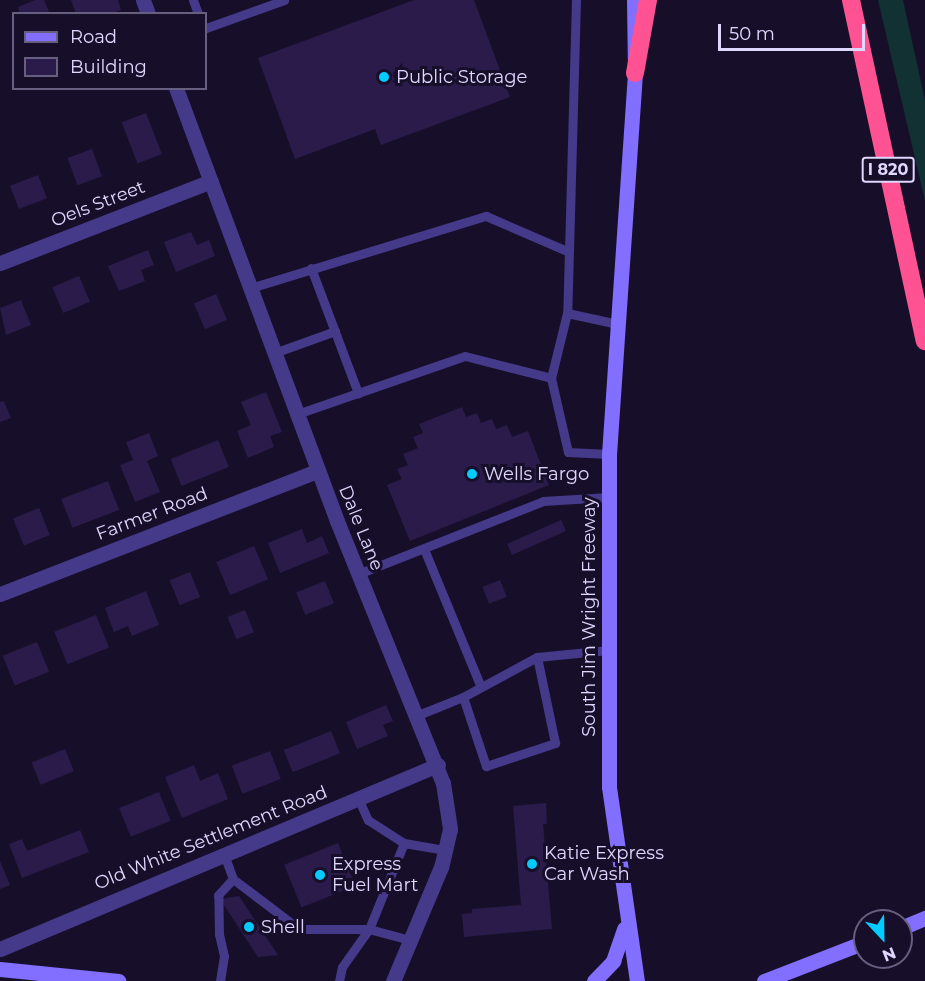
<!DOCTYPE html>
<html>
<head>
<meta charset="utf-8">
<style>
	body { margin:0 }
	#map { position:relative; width:925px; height:981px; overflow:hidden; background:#170f29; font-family:Montserrat,sans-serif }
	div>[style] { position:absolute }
	.green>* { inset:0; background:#123133 }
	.building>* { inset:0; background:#2a1b4a; transform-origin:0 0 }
	.service>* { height:9px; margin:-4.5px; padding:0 4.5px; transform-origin:4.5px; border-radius:4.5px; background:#453989 }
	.minor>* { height:15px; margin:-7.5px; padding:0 7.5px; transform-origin:7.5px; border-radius:7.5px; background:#453989 }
	.tertiary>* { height:15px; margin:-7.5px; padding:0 7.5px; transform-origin:7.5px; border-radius:7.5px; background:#453989 }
	.secondary>* { height:15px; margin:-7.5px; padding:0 7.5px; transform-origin:7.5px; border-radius:7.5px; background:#826eff }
	.motorway>* { height:18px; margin:-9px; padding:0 9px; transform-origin:9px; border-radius:9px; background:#ff5292 }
	.dots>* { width:16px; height:16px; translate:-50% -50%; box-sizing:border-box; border:3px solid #170f29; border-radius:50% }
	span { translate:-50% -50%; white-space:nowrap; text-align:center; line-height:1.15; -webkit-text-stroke:6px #170f29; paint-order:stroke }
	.shield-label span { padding:2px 4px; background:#170f29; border:2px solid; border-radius:4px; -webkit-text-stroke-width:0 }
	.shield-label { font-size:16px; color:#e0d7ff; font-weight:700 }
	.poi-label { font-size:18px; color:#e0d7ff }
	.left { translate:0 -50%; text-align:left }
	.street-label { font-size:18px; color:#e0d7ff }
	.legend { position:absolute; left:12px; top:12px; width:195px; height:78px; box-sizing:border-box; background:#170f29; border:2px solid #675f7f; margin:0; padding:8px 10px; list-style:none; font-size:18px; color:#e0d7ff }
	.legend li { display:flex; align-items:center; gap:12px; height:30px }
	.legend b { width:30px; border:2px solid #675f7f }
	.north { position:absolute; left:853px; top:909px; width:60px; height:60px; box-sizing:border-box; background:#170f29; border:2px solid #675f7f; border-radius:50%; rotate:158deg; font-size:16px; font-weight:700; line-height:24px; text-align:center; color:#e0d7ff }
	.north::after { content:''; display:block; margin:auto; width:21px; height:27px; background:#03caff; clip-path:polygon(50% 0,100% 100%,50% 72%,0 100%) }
	.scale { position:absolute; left:718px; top:24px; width:147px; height:27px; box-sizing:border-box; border:3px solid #e0d7ff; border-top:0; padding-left:8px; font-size:18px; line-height:21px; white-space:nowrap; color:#e0d7ff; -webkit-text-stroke:4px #170f29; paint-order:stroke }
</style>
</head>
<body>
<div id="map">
	<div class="green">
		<i style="clip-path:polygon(878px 0,903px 0,925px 100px,925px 201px)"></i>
	</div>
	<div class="building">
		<i style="clip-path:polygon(35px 0,44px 0,50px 14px,20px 14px,18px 7px)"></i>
		<i style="clip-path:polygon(71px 0,118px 0,121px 10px,112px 14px,76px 14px)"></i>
		<i style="clip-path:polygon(414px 0,474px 0,510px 97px,381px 145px,375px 129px,295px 159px,258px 58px)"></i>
		<i style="left:146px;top:113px;width:44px;height:26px;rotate:69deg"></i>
		<i style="left:92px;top:149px;width:29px;height:26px;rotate:70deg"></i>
		<i style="left:38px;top:175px;width:25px;height:30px;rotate:69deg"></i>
		<i style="clip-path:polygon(191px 232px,197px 245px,209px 240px,215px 256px,176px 272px,164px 242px)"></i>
		<i style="clip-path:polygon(148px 250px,154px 265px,141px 270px,145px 281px,119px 291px,108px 266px)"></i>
		<i style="left:79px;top:276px;width:28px;height:29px;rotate:67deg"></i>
		<i style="left:216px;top:294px;width:28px;height:24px;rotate:67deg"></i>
		<i style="clip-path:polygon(21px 300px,31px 325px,6px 335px,0 308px)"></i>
		<i style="clip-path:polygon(266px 392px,282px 432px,270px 436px,274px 447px,248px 458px,237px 431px,251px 425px,241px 402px)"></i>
		<i style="clip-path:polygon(4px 401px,11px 418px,0 422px,0 402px)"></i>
		<i style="clip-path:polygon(462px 407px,466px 417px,477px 413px,481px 423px,492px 419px,496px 429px,507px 425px,512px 437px,528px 431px,549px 485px,410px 541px,387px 485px,402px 479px,397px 469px,408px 465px,403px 454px,418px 448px,413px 437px,423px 433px,419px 424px)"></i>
		<i style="clip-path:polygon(149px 433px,158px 456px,147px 461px,160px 492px,135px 502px,120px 465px,133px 460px,126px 442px)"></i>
		<i style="left:218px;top:440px;width:29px;height:51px;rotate:68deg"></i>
		<i style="left:108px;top:481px;width:31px;height:50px;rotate:69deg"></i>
		<i style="left:39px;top:508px;width:29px;height:28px;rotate:68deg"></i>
		<i style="left:561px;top:520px;width:12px;height:59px;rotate:66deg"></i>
		<i style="clip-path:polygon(302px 529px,307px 543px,322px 536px,329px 553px,280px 573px,268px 543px)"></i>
		<i style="left:254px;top:546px;width:36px;height:41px;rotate:67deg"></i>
		<i style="left:190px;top:572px;width:27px;height:22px;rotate:68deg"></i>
		<i style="left:500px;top:580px;width:18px;height:19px;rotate:68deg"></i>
		<i style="left:325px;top:581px;width:24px;height:31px;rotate:68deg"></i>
		<i style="clip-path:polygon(146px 591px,159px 625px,132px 636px,128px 626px,114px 632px,105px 608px)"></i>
		<i style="left:245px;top:610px;width:24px;height:19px;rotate:68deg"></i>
		<i style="left:96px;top:615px;width:35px;height:45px;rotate:68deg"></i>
		<i style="left:37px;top:642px;width:32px;height:37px;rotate:68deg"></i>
		<i style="clip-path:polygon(386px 705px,393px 721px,383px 725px,388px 736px,357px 749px,346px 722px)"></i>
		<i style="left:331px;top:731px;width:24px;height:51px;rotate:68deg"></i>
		<i style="left:65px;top:749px;width:24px;height:36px;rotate:68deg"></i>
		<i style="left:270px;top:751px;width:30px;height:41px;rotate:69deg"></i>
		<i style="clip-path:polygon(194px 765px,200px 781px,218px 773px,228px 799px,182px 818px,165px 777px)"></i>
		<i style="left:159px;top:792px;width:31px;height:43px;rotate:68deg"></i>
		<i style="clip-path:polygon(546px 803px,547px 824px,543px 824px,552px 929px,464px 937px,462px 914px,472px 913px,472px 909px,521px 905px,513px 806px)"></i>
		<i style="clip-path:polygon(80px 830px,89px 852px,22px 878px,9px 844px,22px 839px,27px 851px)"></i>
		<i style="left:338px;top:843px;width:46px;height:58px;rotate:68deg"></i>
		<i style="clip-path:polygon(0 861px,10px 885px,0 889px)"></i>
		<i style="clip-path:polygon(239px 896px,278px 955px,258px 957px,220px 899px)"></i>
	</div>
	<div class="service">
		<i style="left:193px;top:0;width:15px;rotate:70deg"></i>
		<i style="left:576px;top:0;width:313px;rotate:91.6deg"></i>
		<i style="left:567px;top:313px;width:52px;rotate:12.2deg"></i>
		<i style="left:206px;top:28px;width:83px;rotate:-19.7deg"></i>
		<i style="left:311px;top:268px;width:134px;rotate:69.4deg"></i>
		<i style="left:358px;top:393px;width:113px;rotate:-19.1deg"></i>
		<i style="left:465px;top:356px;width:89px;rotate:14.3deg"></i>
		<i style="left:250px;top:288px;width:247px;rotate:-17deg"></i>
		<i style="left:486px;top:216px;width:90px;rotate:23.4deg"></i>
		<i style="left:567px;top:313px;width:67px;rotate:103.8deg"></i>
		<i style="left:551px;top:378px;width:76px;rotate:77.1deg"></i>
		<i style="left:568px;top:452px;width:41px;rotate:2.8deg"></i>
		<i style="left:274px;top:353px;width:65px;rotate:-19.8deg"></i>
		<i style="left:297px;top:414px;width:65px;rotate:-19deg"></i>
		<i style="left:424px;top:549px;width:149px;rotate:67.6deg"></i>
		<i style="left:358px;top:574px;width:199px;rotate:-21.5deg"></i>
		<i style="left:543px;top:501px;width:66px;rotate:-3.5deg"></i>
		<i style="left:463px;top:697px;width:84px;rotate:-28.4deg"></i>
		<i style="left:418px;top:715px;width:48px;rotate:-21.8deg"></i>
		<i style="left:463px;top:697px;width:73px;rotate:71.6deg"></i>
		<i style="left:486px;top:766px;width:73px;rotate:-18.4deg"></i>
		<i style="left:555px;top:743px;width:88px;rotate:-101.8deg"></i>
		<i style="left:537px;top:657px;width:72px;rotate:-5.6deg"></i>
		<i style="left:358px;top:798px;width:24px;rotate:66deg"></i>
		<i style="left:368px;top:820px;width:43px;rotate:32.6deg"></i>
		<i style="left:233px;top:879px;width:83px;rotate:37.1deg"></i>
		<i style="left:299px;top:929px;width:70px"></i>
		<i style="left:410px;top:940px;width:42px;rotate:-165deg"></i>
		<i style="left:369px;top:929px;width:93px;rotate:-67.9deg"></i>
		<i style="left:404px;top:843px;width:42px;rotate:9.7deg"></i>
		<i style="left:220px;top:981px;width:25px;rotate:-81deg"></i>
		<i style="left:224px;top:956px;width:23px;rotate:-103deg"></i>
		<i style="left:219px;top:934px;width:39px;rotate:-91deg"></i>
		<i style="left:218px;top:895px;width:22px;rotate:-47deg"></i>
		<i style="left:233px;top:879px;width:27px;rotate:-110deg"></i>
		<i style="left:339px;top:981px;width:14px;rotate:-78deg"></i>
		<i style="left:342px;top:967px;width:47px;rotate:-54.6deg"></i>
	</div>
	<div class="minor">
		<i style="left:0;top:263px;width:226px;rotate:-21.2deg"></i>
		<i style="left:0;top:594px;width:340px;rotate:-21.2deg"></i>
		<i style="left:0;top:949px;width:475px;rotate:-22.8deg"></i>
	</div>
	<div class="tertiary">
		<i style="left:143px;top:0;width:15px;rotate:70deg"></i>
		<i style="left:176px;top:88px;width:462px;rotate:69.6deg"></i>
		<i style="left:337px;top:521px;width:283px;rotate:68deg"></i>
		<i style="left:443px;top:783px;width:47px;rotate:81.3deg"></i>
		<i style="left:450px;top:829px;width:39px;rotate:103deg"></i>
		<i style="left:441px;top:867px;width:124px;rotate:112.8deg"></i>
	</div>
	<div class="secondary">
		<i style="left:634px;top:0;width:73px;rotate:89.2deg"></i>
		<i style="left:635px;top:73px;width:382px;rotate:93.9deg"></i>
		<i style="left:609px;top:454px;width:333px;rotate:90deg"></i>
		<i style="left:609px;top:787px;width:196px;rotate:81.8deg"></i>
		<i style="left:901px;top:928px;width:26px;rotate:-23deg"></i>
		<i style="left:0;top:969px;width:119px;rotate:5.8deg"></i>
		<i style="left:594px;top:981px;width:28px;rotate:-46deg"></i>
		<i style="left:613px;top:961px;width:34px;rotate:-71deg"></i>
		<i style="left:764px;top:981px;width:108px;rotate:-21.1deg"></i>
	</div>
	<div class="motorway">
		<i style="left:851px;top:0;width:349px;rotate:77.8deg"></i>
		<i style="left:635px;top:73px;width:74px;rotate:-79.9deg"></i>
	</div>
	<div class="dots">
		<i style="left:384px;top:77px;background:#03caff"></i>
		<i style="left:472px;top:474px;background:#03caff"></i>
		<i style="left:532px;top:864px;background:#03caff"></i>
		<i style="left:320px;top:875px;background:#03caff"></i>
		<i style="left:249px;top:927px;background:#03caff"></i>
	</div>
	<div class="shield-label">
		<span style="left:888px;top:170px">I 820</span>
	</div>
	<div class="poi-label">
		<span class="left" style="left:396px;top:77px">Public Storage</span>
		<span class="left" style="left:484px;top:474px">Wells Fargo</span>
		<span class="left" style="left:544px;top:864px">Katie Express<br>Car Wash</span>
		<span class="left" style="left:332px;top:875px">Express<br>Fuel Mart</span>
		<span class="left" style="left:261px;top:927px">Shell</span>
	</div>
	<div class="street-label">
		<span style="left:98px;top:204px;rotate:-21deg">Oels Street</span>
		<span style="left:152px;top:514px;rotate:-21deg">Farmer Road</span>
		<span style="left:361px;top:528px;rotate:68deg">Dale Lane</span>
		<span style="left:589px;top:617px;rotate:-90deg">South Jim Wright Freeway</span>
		<span style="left:211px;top:838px;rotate:-22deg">Old White Settlement Road</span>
	</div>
	<ul class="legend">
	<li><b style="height:8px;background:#826eff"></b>Road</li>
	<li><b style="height:16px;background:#2a1b4a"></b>Building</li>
	</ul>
	<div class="north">N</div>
	<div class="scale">50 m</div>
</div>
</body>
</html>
